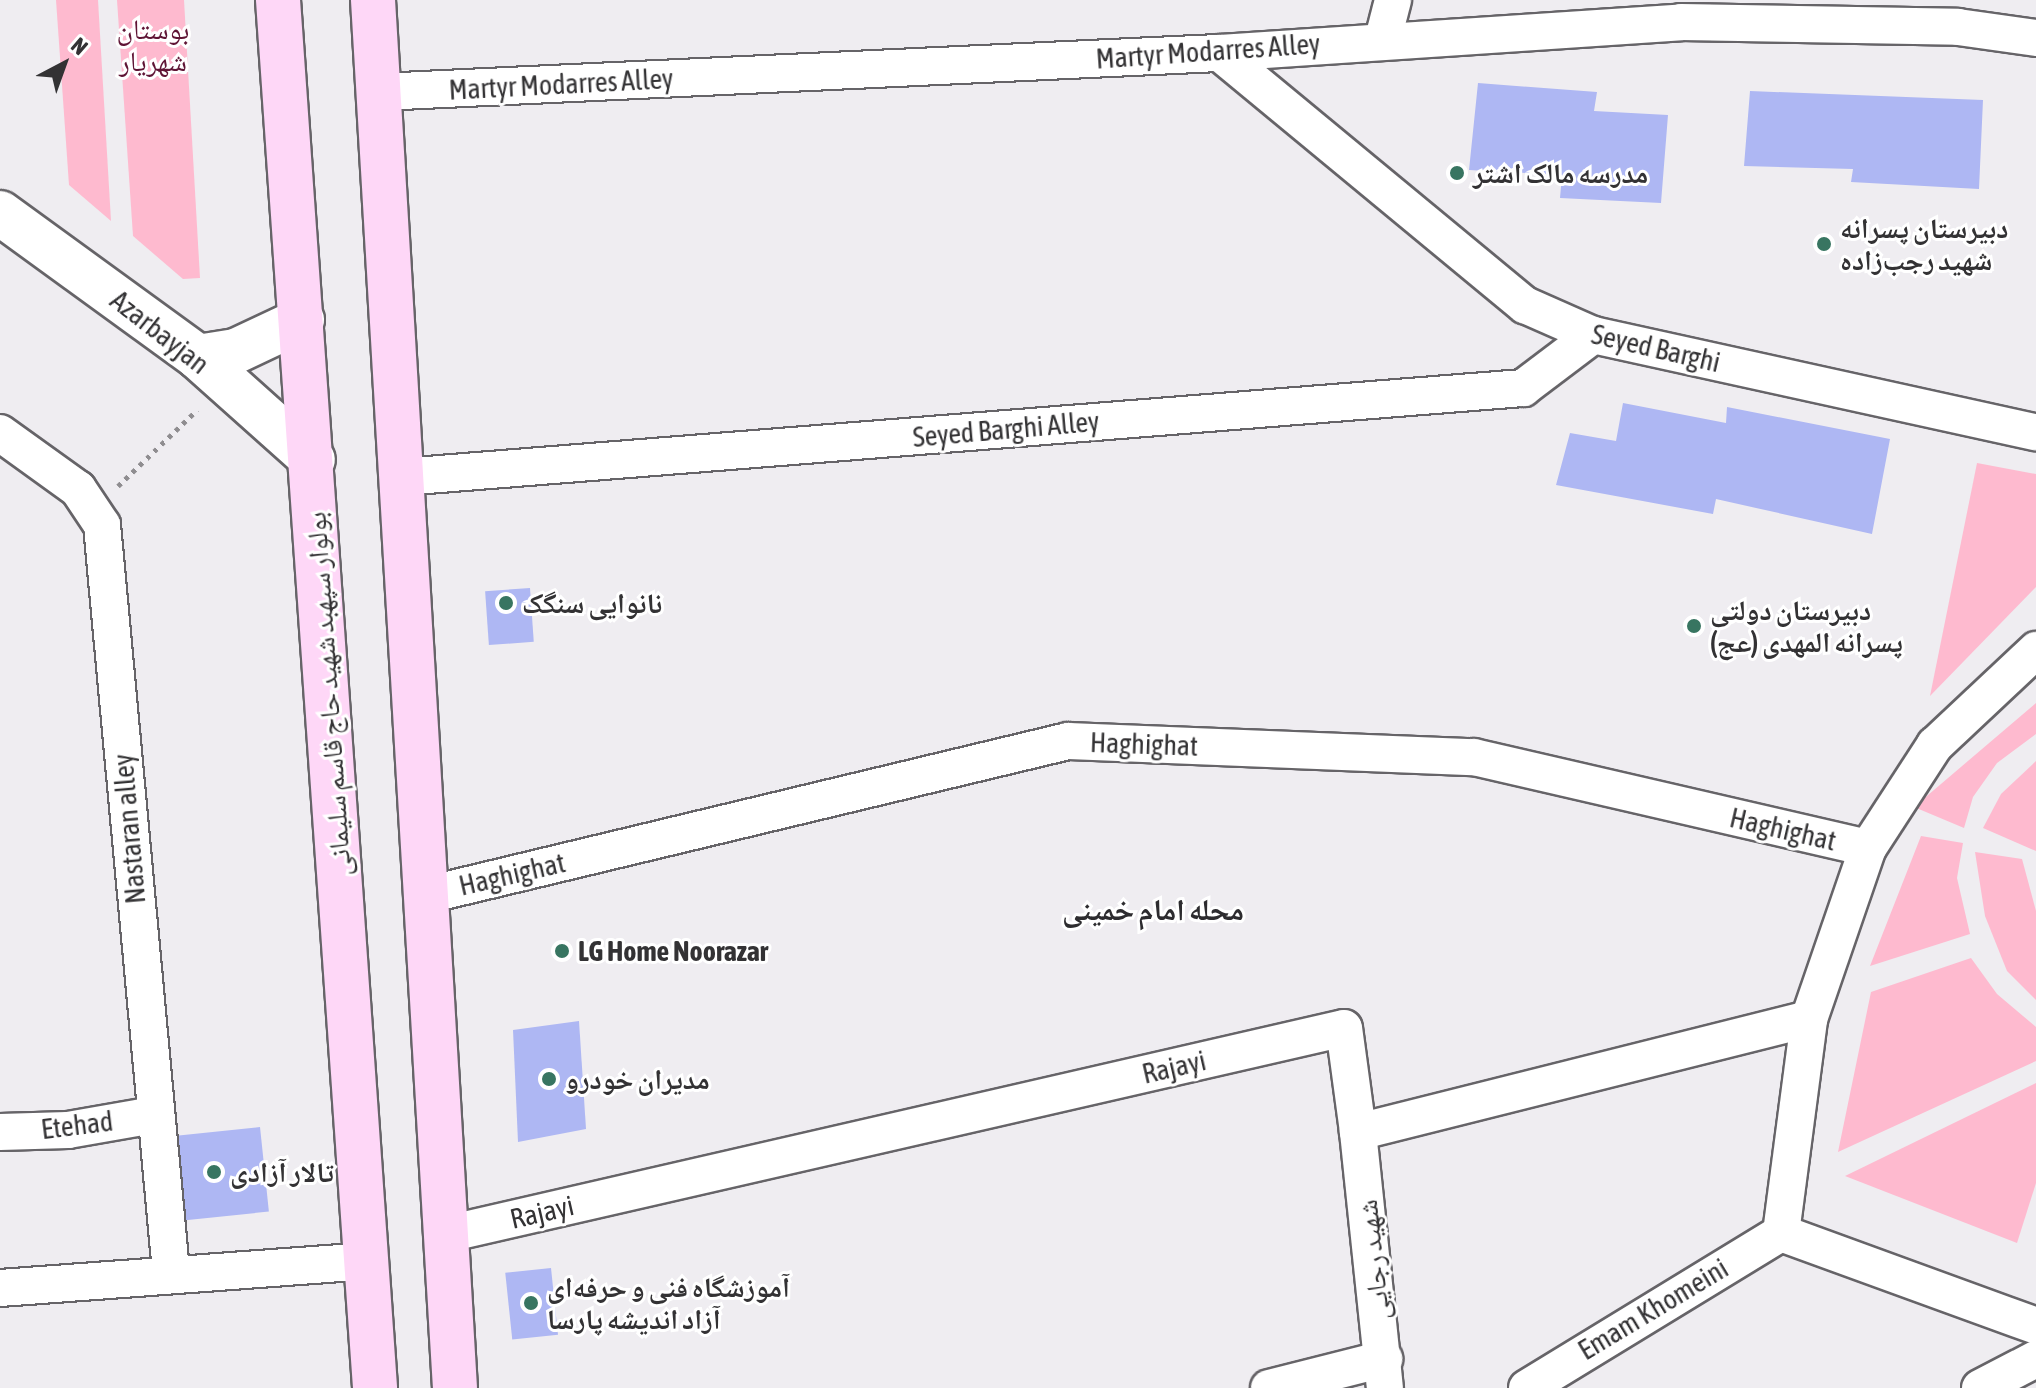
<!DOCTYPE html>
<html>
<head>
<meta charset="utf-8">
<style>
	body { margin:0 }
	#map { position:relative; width:2036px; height:1388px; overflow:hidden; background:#efedf1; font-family:"Asap Condensed","Noto Naskh Arabic",sans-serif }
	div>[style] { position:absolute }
	.green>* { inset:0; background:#febacf }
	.building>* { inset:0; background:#aeb7f3; transform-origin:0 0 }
	.path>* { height:5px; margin-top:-2.5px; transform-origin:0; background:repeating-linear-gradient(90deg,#8f8d90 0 4px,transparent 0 10px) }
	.roads { filter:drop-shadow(2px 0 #666468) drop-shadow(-2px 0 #666468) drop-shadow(0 2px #666468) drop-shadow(0 -2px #666468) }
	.street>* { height:36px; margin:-18px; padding:0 18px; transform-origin:18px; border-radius:18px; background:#fff }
	.secondary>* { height:44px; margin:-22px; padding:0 22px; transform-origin:22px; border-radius:22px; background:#fff }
	.primary>* { height:44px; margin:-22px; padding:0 22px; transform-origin:22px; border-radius:22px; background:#fed7f7 }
	.dots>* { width:22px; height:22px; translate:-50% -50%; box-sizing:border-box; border:4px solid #fff; border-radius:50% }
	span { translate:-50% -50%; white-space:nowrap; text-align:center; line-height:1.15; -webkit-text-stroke:6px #fff; paint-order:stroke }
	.park-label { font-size:28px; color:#5f1435 }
	.street-label { font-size:28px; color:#333234 }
	.poi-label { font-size:28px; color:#333234; font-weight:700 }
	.left { translate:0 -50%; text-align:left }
	.neighbourhood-label { font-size:30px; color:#2d2c2f; font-weight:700 }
	.north { position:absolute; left:24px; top:24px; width:80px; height:80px; -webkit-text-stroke:6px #fff; paint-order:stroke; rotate:41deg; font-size:22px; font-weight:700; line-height:32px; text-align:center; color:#333234 }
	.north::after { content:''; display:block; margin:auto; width:28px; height:36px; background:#333234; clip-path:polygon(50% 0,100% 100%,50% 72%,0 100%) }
</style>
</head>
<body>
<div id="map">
	<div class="green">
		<i style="clip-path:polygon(56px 0,98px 0,111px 221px,69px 185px)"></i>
		<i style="clip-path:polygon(117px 0,184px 0,200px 278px,183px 279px,133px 236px)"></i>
		<i style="clip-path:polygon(1977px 463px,2036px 474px,2036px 587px,1930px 696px)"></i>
		<i style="clip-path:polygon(2036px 703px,2036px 734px,1997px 763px,1973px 797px,1964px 828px,1914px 807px)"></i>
		<i style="clip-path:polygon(2036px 761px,2036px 851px,1983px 828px,2001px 794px)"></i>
		<i style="clip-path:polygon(1921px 836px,1963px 843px,1957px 878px,1970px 934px,1870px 966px)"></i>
		<i style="clip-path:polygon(1975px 852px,2022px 859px,2036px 911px,2036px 1000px,2007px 971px,1985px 916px)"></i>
		<i style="clip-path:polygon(1971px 958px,1997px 994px,2036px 1027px,2036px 1061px,1838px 1152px,1871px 992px)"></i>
		<i style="clip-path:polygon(2036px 1083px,2036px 1183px,2017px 1243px,1845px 1176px)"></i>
	</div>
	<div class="building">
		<i style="clip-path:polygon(1478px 83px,1597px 92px,1594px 111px,1668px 115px,1661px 203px,1560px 198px,1562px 175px,1469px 170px)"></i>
		<i style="clip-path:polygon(1750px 91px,1983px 100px,1979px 189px,1851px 182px,1853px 169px,1744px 166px)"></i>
		<i style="clip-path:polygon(1623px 403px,1726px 423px,1727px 407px,1890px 439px,1872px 534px,1716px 499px,1713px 514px,1556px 485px,1570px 433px,1616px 441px)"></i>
		<i style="left:530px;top:588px;width:54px;height:45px;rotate:86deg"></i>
		<i style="clip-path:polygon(579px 1021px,586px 1129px,518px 1142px,513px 1030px)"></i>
		<i style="left:260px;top:1127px;width:85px;height:101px;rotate:84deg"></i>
		<i style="left:551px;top:1268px;width:67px;height:46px;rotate:84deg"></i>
	</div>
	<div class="path">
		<i style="left:118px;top:486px;width:110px;rotate:-43.9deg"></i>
	</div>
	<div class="roads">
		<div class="street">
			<i style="left:1383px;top:39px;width:40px;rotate:-75.6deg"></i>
			<i style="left:1220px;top:53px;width:396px;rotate:39.6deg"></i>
			<i style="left:1525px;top:305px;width:74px;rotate:23.8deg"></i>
			<i style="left:1593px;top:335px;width:453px;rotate:12.4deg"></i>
			<i style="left:379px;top:92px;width:842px;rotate:-2.66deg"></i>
			<i style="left:1220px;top:53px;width:462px;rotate:-3.8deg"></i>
			<i style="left:1681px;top:22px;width:277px;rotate:1deg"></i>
			<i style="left:1958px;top:27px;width:79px;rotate:8deg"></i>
			<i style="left:0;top:433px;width:96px;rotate:35.7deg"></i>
			<i style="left:78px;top:489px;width:43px;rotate:56.3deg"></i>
			<i style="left:102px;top:525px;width:749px;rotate:84.72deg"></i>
			<i style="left:402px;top:477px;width:1125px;rotate:-4.54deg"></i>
			<i style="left:1523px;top:388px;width:88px;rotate:-37.1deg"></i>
			<i style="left:427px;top:895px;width:659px;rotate:-13.51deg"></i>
			<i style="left:1068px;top:741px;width:406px;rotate:2.3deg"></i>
			<i style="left:1474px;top:757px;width:404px;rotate:13deg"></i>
			<i style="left:0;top:1132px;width:68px;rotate:-1.7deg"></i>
			<i style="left:68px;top:1130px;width:87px;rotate:-9.9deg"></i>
			<i style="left:1358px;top:1132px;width:257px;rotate:84deg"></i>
			<i style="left:1781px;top:1233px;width:216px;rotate:-82.5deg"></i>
			<i style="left:1809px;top:1019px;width:181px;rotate:-71deg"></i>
			<i style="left:1868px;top:848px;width:123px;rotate:-57deg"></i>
			<i style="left:1935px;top:745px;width:139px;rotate:-43.2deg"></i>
			<i style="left:1781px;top:1233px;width:271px;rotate:20deg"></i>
			<i style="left:447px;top:1234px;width:920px;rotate:-12.93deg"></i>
			<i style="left:1344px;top:1028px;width:105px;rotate:82.3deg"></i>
			<i style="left:1358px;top:1132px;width:465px;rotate:-14.1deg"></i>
			<i style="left:0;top:1288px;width:365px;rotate:-4.2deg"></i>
			<i style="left:1269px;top:1388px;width:119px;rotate:-14.2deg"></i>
			<i style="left:1527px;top:1388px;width:298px;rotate:-31.4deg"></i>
			<i style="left:1980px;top:1388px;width:63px;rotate:-27.4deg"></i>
		</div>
		<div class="secondary">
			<i style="left:0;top:213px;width:245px;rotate:36deg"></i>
			<i style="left:198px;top:357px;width:154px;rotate:41.8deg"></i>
			<i style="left:198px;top:357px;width:38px;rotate:-9deg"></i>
			<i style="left:236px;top:351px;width:73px;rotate:-25.2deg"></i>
		</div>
		<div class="primary">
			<i style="left:278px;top:0;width:1391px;rotate:86deg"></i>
			<i style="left:373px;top:0;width:1390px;rotate:86.62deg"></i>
		</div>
	</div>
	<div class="dots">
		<i style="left:1457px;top:173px;background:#387561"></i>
		<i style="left:1824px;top:244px;background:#387561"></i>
		<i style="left:506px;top:603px;background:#387561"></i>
		<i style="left:1694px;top:626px;background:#387561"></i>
		<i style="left:562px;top:951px;background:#387561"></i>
		<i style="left:549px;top:1079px;background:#387561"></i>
		<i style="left:214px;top:1172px;background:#387561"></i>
		<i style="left:531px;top:1303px;background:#387561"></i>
	</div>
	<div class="park-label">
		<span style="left:153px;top:45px">بوستان<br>شهریار</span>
	</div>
	<div class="street-label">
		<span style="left:1208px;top:51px;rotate:-4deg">Martyr Modarres Alley</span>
		<span style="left:561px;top:84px;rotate:-3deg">Martyr Modarres Alley</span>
		<span style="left:160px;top:332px;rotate:38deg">Azarbayjan</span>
		<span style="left:1656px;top:348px;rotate:13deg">Seyed Barghi</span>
		<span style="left:1006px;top:429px;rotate:-5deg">Seyed Barghi Alley</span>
		<span style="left:328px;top:694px;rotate:-94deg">بولوار سپهبد شهید حاج قاسم سلیمانی</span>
		<span style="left:1144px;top:744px;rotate:2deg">Haghighat</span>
		<span style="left:129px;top:829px;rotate:-95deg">Nastaran alley</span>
		<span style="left:1783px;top:829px;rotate:13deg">Haghighat</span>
		<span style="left:512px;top:874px;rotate:-13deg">Haghighat</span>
		<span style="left:1174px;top:1067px;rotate:-13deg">Rajayi</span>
		<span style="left:77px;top:1125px;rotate:-7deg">Etehad</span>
		<span style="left:542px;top:1212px;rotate:-13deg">Rajayi</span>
		<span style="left:1373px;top:1260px;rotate:-96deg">شهید رجایی</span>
		<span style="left:1653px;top:1309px;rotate:-31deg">Emam Khomeini</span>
	</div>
	<div class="poi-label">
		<span class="left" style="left:1473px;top:173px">مدرسه مالک اشتر</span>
		<span class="left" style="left:1840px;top:244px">دبیرستان پسرانه<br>شهید رجب‌زاده</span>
		<span class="left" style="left:522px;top:603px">نانوایی سنگک</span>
		<span class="left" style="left:1710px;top:626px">دبیرستان دولتی<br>پسرانه المهدی (عج)</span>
		<span class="left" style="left:578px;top:951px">LG Home Noorazar</span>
		<span class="left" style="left:565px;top:1079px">مدیران خودرو</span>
		<span class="left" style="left:230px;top:1172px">تالار آزادی</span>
		<span class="left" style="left:547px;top:1303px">آموزشگاه فنی و حرفه‌ای<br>آزاد اندیشه پارسا</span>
	</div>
	<div class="neighbourhood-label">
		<span style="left:1153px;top:909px">محله امام خمینی</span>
	</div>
	<div class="north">N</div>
</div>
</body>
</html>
